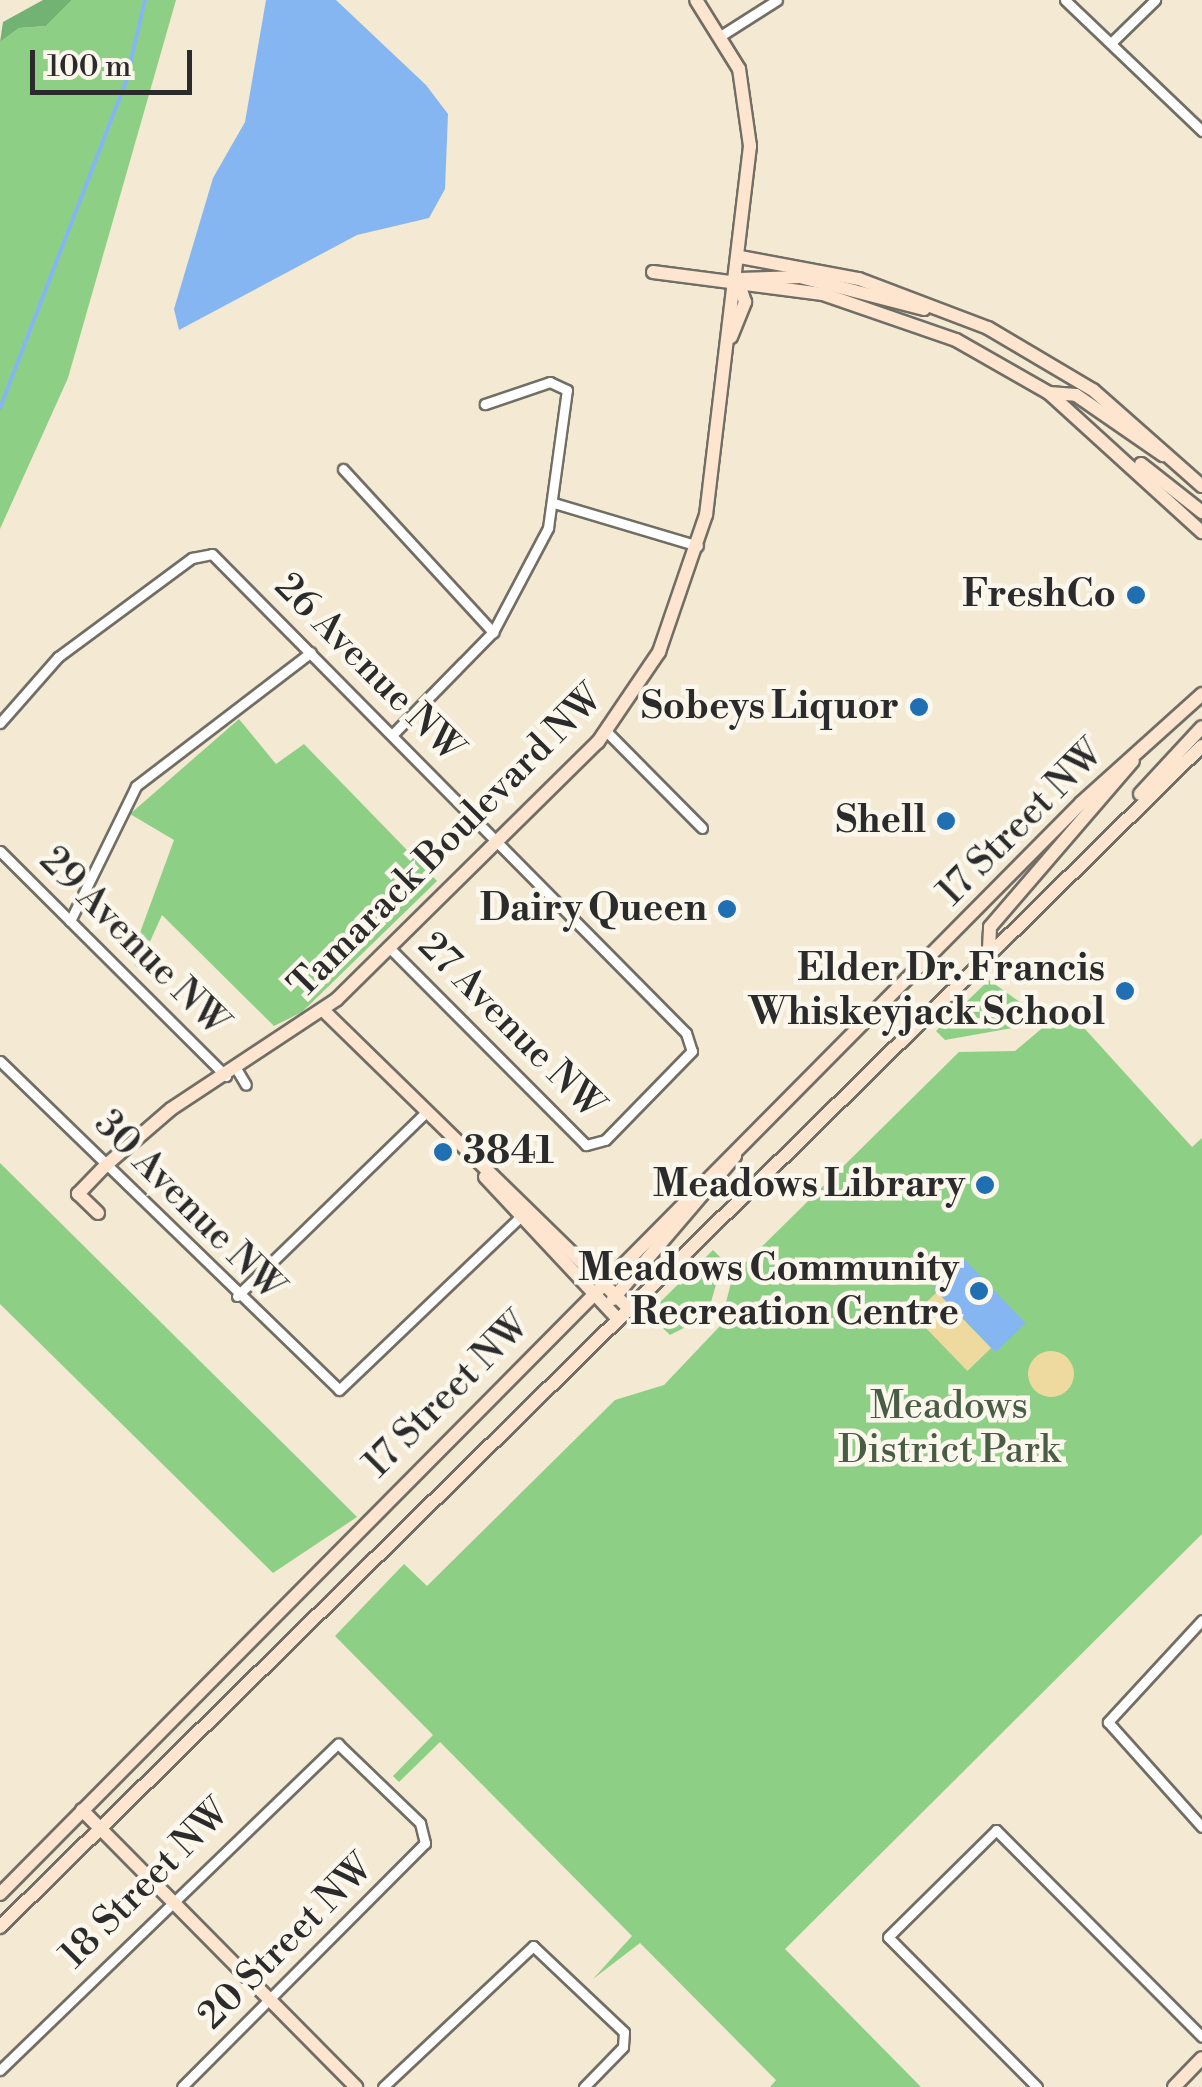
<!DOCTYPE html>
<html>
<head>
<meta charset="utf-8">
<style>
	body { margin:0 }
	#map { position:relative; width:1202px; height:2087px; overflow:hidden; background:#f4e9d2; font-family:"Libre Bodoni",serif }
	div>[style] { position:absolute }
	.green>* { inset:0; background:#8ecf86 }
	.forest>* { inset:0; background:#72b273 }
	.sand>* { inset:0; background:#eeda9e; transform-origin:0 0 }
	.round { border-radius:50% }
	.water>* { inset:0; background:#86b6f1; transform-origin:0 0 }
	.stream>* { height:4px; margin:-2px; padding:0 2px; transform-origin:2px; border-radius:2px; background:#86b6f1 }
	.roads { filter:drop-shadow(2px 0 #716e65) drop-shadow(-2px 0 #716e65) drop-shadow(0 2px #716e65) drop-shadow(0 -2px #716e65) }
	.street>* { height:9px; margin:-4.5px; padding:0 4.5px; transform-origin:4.5px; border-radius:4.5px; background:#fff }
	.secondary>* { height:12px; margin:-6px; padding:0 6px; transform-origin:6px; border-radius:6px; background:#fde5d0 }
	.dots>* { width:28px; height:28px; translate:-50% -50%; box-sizing:border-box; border:5px solid #fbf7ec; border-radius:50% }
	span { translate:-50% -50%; white-space:nowrap; text-align:center; line-height:1.15; -webkit-text-stroke:9px #fbf7ec; paint-order:stroke }
	.poi-label { font-size:38px; color:#2b2b2b; font-weight:700 }
	.right { translate:-100% -50%; text-align:right }
	.left { translate:0 -50%; text-align:left }
	.street-label { font-size:38px; color:#2b2b2b }
	.park-label { font-size:38px; color:#495c46 }
	.scale { position:absolute; left:30px; top:50px; width:162px; height:45px; box-sizing:border-box; border:5px solid #2b2b2b; border-top:0; padding-left:12px; font-size:30px; line-height:35px; white-space:nowrap; color:#2b2b2b; -webkit-text-stroke:8px #fbf7ec; paint-order:stroke }
</style>
</head>
<body>
<div id="map">
	<div class="green">
		<i style="clip-path:polygon(72px 0,176px 0,68px 378px,0 529px,0 42px,19px 28px,46px 26px)"></i>
		<i style="clip-path:polygon(239px 719px,276px 764px,304px 744px,437px 881px,302px 1012px,274px 1026px,162px 915px,138px 968px,130px 960px,174px 840px,130px 814px)"></i>
		<i style="clip-path:polygon(989px 980px,1024px 1005px,1023px 1026px,945px 1040px,936px 1031px)"></i>
		<i style="clip-path:polygon(1066px 1008px,1192px 1147px,1202px 1138px,1202px 1534px,785px 1949px,921px 2087px,770px 2087px,776px 2080px,640px 1943px,593px 1979px,632px 1936px,440px 1742px,399px 1782px,393px 1776px,433px 1735px,335px 1636px,404px 1564px,427px 1586px,615px 1400px,664px 1385px,720px 1326px,733px 1275px,959px 1052px,1015px 1051px)"></i>
		<i style="clip-path:polygon(0 1163px,300px 1460px,357px 1517px,273px 1573px,0 1304px)"></i>
		<i style="clip-path:polygon(713px 1250px,723px 1260px,707px 1316px,670px 1335px,648px 1314px)"></i>
	</div>
	<div class="forest">
		<i style="clip-path:polygon(43px 0,72px 0,46px 26px,19px 28px,0 42px,3px 22px)"></i>
	</div>
	<div class="sand">
		<i style="left:937px;top:1292px;width:78px;height:33px;rotate:46deg"></i>
		<i class="round" style="left:1028px;top:1351px;width:46px;height:46px"></i>
	</div>
	<div class="water">
		<i style="clip-path:polygon(266px 0,336px 0,426px 85px,448px 114px,445px 189px,429px 218px,357px 235px,179px 330px,174px 309px,213px 178px,245px 122px)"></i>
		<i style="left:964px;top:1259px;width:89px;height:42px;rotate:46deg"></i>
	</div>
	<div class="stream">
		<i style="left:0;top:408px;width:350px;rotate:-68.9deg"></i>
		<i style="left:126px;top:82px;width:84px;rotate:-77deg"></i>
	</div>
	<div class="roads">
		<div class="street">
			<i style="left:1065px;top:0;width:190px;rotate:43.7deg"></i>
			<i style="left:722px;top:35px;width:65px;rotate:-32.5deg"></i>
			<i style="left:1113px;top:41px;width:59px;rotate:-44.3deg"></i>
			<i style="left:343px;top:469px;width:222px;rotate:47.4deg"></i>
			<i style="left:554px;top:503px;width:150px;rotate:16.6deg"></i>
			<i style="left:0;top:723px;width:88px;rotate:-48.7deg"></i>
			<i style="left:58px;top:657px;width:167px;rotate:-36.5deg"></i>
			<i style="left:192px;top:558px;width:20px;rotate:-11deg"></i>
			<i style="left:212px;top:554px;width:674px;rotate:45.3deg"></i>
			<i style="left:686px;top:1033px;width:19px;rotate:72deg"></i>
			<i style="left:692px;top:1051px;width:124px;rotate:134.3deg"></i>
			<i style="left:605px;top:1140px;width:20px;rotate:165deg"></i>
			<i style="left:586px;top:1145px;width:278px;rotate:-134.9deg"></i>
			<i style="left:607px;top:732px;width:135px;rotate:45.3deg"></i>
			<i style="left:392px;top:735px;width:144px;rotate:-45.6deg"></i>
			<i style="left:493px;top:632px;width:118px;rotate:-62.1deg"></i>
			<i style="left:548px;top:528px;width:139px;rotate:-82.2deg"></i>
			<i style="left:567px;top:390px;width:19px;rotate:-155deg"></i>
			<i style="left:550px;top:382px;width:69px;rotate:161.3deg"></i>
			<i style="left:0;top:851px;width:319px;rotate:44.9deg"></i>
			<i style="left:70px;top:921px;width:150px;rotate:-63.9deg"></i>
			<i style="left:136px;top:786px;width:220px;rotate:-37.4deg"></i>
			<i style="left:0;top:1061px;width:472px;rotate:44.1deg"></i>
			<i style="left:339px;top:1390px;width:255px;rotate:-43.7deg"></i>
			<i style="left:237px;top:1070px;width:17px;rotate:59deg"></i>
			<i style="left:237px;top:1296px;width:262px;rotate:-44.2deg"></i>
			<i style="left:1202px;top:1620px;width:139px;rotate:132.7deg"></i>
			<i style="left:1108px;top:1722px;width:141px;rotate:48.2deg"></i>
			<i style="left:0;top:2070px;width:470px;rotate:-44deg"></i>
			<i style="left:338px;top:1744px;width:114px;rotate:43.9deg"></i>
			<i style="left:420px;top:1823px;width:21px;rotate:76deg"></i>
			<i style="left:425px;top:1843px;width:344px;rotate:134.9deg"></i>
			<i style="left:383px;top:2087px;width:206px;rotate:-43.2deg"></i>
			<i style="left:533px;top:1946px;width:125px;rotate:43.4deg"></i>
			<i style="left:624px;top:2032px;width:15px;rotate:94deg"></i>
			<i style="left:623px;top:2047px;width:56px;rotate:134.3deg"></i>
			<i style="left:1037px;top:2087px;width:211px;rotate:-134.8deg"></i>
			<i style="left:888px;top:1937px;width:152px;rotate:-44.7deg"></i>
			<i style="left:996px;top:1830px;width:292px;rotate:45.1deg"></i>
		</div>
		<div class="secondary">
			<i style="left:740px;top:257px;width:121px;rotate:10.5deg"></i>
			<i style="left:859px;top:279px;width:138px;rotate:20.8deg"></i>
			<i style="left:988px;top:328px;width:122px;rotate:30.6deg"></i>
			<i style="left:1093px;top:390px;width:145px;rotate:41.4deg"></i>
			<i style="left:653px;top:272px;width:171px;rotate:7.4deg"></i>
			<i style="left:823px;top:294px;width:141px;rotate:19.1deg"></i>
			<i style="left:956px;top:340px;width:107px;rotate:29.7deg"></i>
			<i style="left:1049px;top:393px;width:207px;rotate:42.3deg"></i>
			<i style="left:740px;top:279px;width:60px;rotate:-1.9deg"></i>
			<i style="left:800px;top:277px;width:128px;rotate:14.5deg"></i>
			<i style="left:731px;top:337px;width:38px;rotate:-68deg"></i>
			<i style="left:745px;top:302px;width:23px;rotate:-108deg"></i>
			<i style="left:1049px;top:393px;width:27px;rotate:4deg"></i>
			<i style="left:1076px;top:395px;width:106px;rotate:34.6deg"></i>
			<i style="left:1141px;top:464px;width:78px;rotate:38.2deg"></i>
			<i style="left:1140px;top:794px;width:91px;rotate:-47.2deg"></i>
			<i style="left:989px;top:948px;width:21px;rotate:-87deg"></i>
			<i style="left:990px;top:927px;width:219px;rotate:-49.3deg"></i>
			<i style="left:324px;top:1011px;width:421px;rotate:44.3deg"></i>
			<i style="left:485px;top:1177px;width:190px;rotate:46.9deg"></i>
			<i style="left:98px;top:1213px;width:28px;rotate:-136deg"></i>
			<i style="left:78px;top:1194px;width:39px;rotate:-46deg"></i>
			<i style="left:105px;top:1166px;width:87px;rotate:-40.8deg"></i>
			<i style="left:171px;top:1109px;width:199px;rotate:-33.5deg"></i>
			<i style="left:337px;top:999px;width:366px;rotate:-44.6deg"></i>
			<i style="left:598px;top:742px;width:109px;rotate:-55.9deg"></i>
			<i style="left:659px;top:652px;width:145px;rotate:-71.1deg"></i>
			<i style="left:706px;top:515px;width:372px;rotate:-83.2deg"></i>
			<i style="left:750px;top:146px;width:78px;rotate:-98.1deg"></i>
			<i style="left:739px;top:69px;width:81px;rotate:-121.9deg"></i>
			<i style="left:613px;top:1299px;width:188px;rotate:-49.5deg"></i>
			<i style="left:82px;top:1810px;width:390px;rotate:45.3deg"></i>
			<i style="left:0;top:1894px;width:1536px;rotate:-45.26deg"></i>
			<i style="left:1081px;top:803px;width:163px;rotate:-42deg"></i>
			<i style="left:0;top:1927px;width:1685px;rotate:-44.5deg"></i>
			<i style="left:1174px;top:2087px;width:40px;rotate:-46deg"></i>
		</div>
	</div>
	<div class="dots">
		<i style="left:1136px;top:595px;background:#1f6fb2"></i>
		<i style="left:919px;top:707px;background:#1f6fb2"></i>
		<i style="left:946px;top:821px;background:#1f6fb2"></i>
		<i style="left:727px;top:909px;background:#1f6fb2"></i>
		<i style="left:1125px;top:991px;background:#1f6fb2"></i>
		<i style="left:443px;top:1152px;background:#1f6fb2"></i>
		<i style="left:985px;top:1185px;background:#1f6fb2"></i>
		<i style="left:979px;top:1291px;background:#1f6fb2"></i>
	</div>
	<div class="poi-label">
		<span class="right" style="left:1116px;top:595px">FreshCo</span>
		<span class="right" style="left:899px;top:707px">Sobeys Liquor</span>
		<span class="right" style="left:926px;top:821px">Shell</span>
		<span class="right" style="left:707px;top:909px">Dairy Queen</span>
		<span class="right" style="left:1105px;top:991px">Elder Dr. Francis<br>Whiskeyjack School</span>
		<span class="left" style="left:463px;top:1152px">3841</span>
		<span class="right" style="left:965px;top:1185px">Meadows Library</span>
		<span class="right" style="left:959px;top:1291px">Meadows Community<br>Recreation Centre</span>
	</div>
	<div class="street-label">
		<span style="left:369px;top:668px;rotate:45deg">26 Avenue NW</span>
		<span style="left:1021px;top:823px;rotate:-45deg">17 Street NW</span>
		<span style="left:446px;top:842px;rotate:-45deg">Tamarack Boulevard NW</span>
		<span style="left:134px;top:942px;rotate:45deg">29 Avenue NW</span>
		<span style="left:511px;top:1026px;rotate:45deg">27 Avenue NW</span>
		<span style="left:189px;top:1206px;rotate:45deg">30 Avenue NW</span>
		<span style="left:447px;top:1395px;rotate:-45deg">17 Street NW</span>
		<span style="left:145px;top:1884px;rotate:-45deg">18 Street NW</span>
		<span style="left:286px;top:1942px;rotate:-45deg">20 Street NW</span>
	</div>
	<div class="park-label">
		<span style="left:949px;top:1429px">Meadows<br>District Park</span>
	</div>
	<div class="scale">100 m</div>
</div>
</body>
</html>
